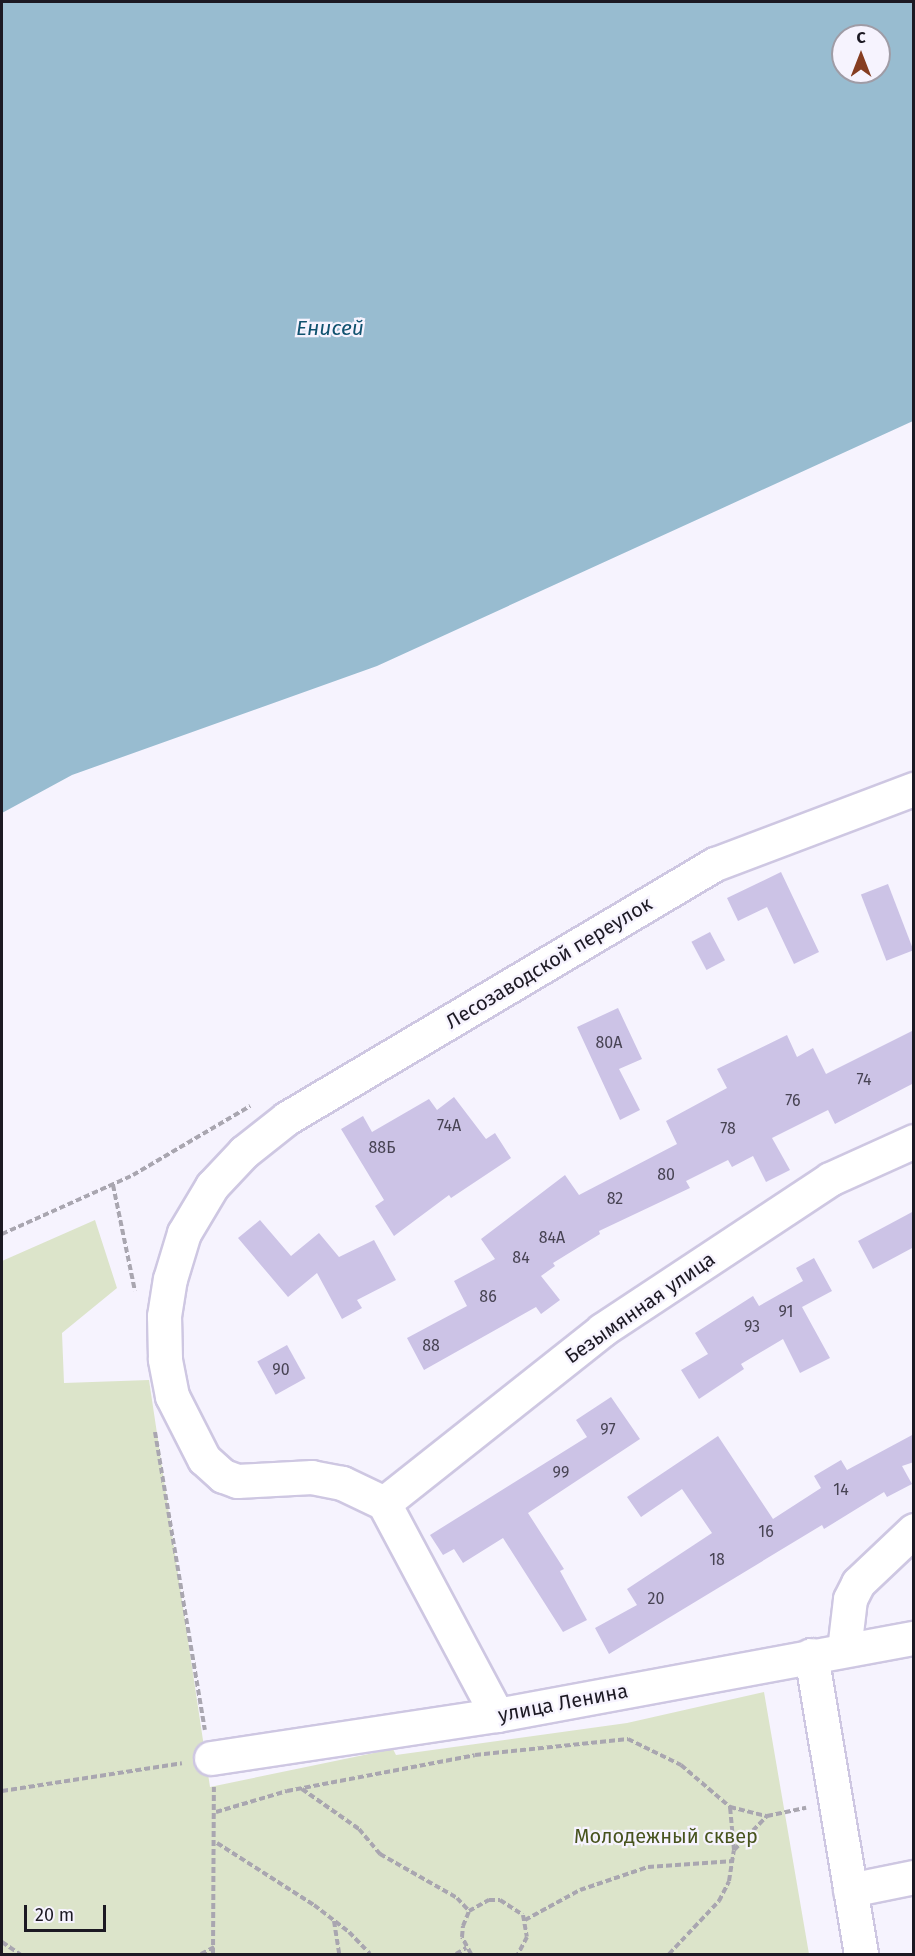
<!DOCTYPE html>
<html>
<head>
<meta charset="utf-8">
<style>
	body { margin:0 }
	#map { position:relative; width:915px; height:1956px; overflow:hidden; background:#f6f3fe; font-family:"Fira Sans",sans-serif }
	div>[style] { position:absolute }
	.green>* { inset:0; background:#dce4ca }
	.water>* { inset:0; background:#98bcd0 }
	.building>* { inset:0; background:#ccc3e6; transform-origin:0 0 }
	.path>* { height:4px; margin-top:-2px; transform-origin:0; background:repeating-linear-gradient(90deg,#a9a6b0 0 6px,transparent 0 9px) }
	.roads { filter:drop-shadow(2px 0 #cec7e2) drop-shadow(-2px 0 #cec7e2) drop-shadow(0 2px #cec7e2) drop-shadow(0 -2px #cec7e2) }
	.minor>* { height:33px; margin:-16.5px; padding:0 16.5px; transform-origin:16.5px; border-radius:16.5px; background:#fff }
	span { translate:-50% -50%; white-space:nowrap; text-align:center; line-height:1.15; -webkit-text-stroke:4.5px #f6f3fe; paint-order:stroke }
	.number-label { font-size:16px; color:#484454 }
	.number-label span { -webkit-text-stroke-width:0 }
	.street-label { font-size:20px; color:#1c1923 }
	.park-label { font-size:20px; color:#47531d }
	.water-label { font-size:21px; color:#10526f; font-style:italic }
	.frame { position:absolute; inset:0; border:3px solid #1c1923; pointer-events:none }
	.north { position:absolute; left:831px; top:24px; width:60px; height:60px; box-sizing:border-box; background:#f6f3fe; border:2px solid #9f9ca6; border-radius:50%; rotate:0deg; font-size:16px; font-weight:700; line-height:24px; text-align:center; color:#1c1923 }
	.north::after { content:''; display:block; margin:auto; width:21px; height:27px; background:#863d21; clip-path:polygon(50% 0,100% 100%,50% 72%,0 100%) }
	.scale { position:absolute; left:24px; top:1905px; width:82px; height:27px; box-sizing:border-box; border:3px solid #1c1923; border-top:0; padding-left:8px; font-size:18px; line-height:21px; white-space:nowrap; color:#1c1923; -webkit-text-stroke:4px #f6f3fe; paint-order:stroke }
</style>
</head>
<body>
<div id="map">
	<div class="green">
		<i style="clip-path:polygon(95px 1220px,117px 1288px,62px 1333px,64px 1383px,149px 1380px,210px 1787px,393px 1749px,396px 1755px,627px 1723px,764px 1692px,809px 1954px,2px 1954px,2px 1261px)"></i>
	</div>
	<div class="water">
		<i style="clip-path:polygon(evenodd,2px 2px,913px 2px,913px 421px,377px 666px,72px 775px,2px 813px,2px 2px,843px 36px,879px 36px,879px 72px,843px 72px,843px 36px)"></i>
	</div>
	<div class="building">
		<i style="clip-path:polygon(781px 872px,819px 952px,794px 964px,767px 907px,738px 921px,727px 898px)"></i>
		<i style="left:888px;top:884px;width:71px;height:29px;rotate:69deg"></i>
		<i style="left:710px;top:932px;width:32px;height:21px;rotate:62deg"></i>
		<i style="clip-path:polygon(618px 1008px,642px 1059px,619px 1069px,640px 1110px,620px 1120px,577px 1027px)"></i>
		<i style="clip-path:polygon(914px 1030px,914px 1083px,835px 1124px,828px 1110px,772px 1138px,790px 1170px,766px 1182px,753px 1156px,732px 1167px,728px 1160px,686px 1181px,690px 1188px,599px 1231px,600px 1234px,553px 1263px,555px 1266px,541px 1276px,560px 1300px,541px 1314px,536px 1307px,424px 1370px,407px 1338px,467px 1306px,454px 1281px,495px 1259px,481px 1239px,565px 1175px,579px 1195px,677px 1144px,666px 1121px,727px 1088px,717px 1069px,787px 1035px,797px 1057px,813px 1048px,826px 1074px)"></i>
		<i style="clip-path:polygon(454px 1097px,486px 1139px,495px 1133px,511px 1158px,451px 1198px,449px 1195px,394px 1236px,375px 1206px,384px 1200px,341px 1129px,363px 1116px,372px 1132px,429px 1099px,437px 1110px)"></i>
		<i style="clip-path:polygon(914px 1211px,914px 1247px,873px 1269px,858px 1241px)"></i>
		<i style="clip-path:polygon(260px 1220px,291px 1256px,319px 1233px,339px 1257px,374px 1240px,396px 1280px,357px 1300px,362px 1308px,342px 1319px,317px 1273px,288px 1297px,238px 1238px)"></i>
		<i style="clip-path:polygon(814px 1258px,832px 1291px,802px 1307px,830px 1358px,800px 1373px,783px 1339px,741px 1364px,744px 1369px,699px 1399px,681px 1370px,708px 1354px,695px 1333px,753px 1296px,759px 1306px,803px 1281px,796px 1268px)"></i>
		<i style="left:287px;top:1345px;width:38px;height:34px;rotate:61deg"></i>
		<i style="clip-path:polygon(611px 1397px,640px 1439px,528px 1513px,564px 1569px,560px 1571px,587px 1620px,563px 1632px,503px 1538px,463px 1563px,454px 1549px,443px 1555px,430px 1535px,587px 1437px,576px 1420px)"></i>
		<i style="clip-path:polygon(914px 1434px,914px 1462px,902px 1466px,912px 1484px,887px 1497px,884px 1492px,824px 1529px,822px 1525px,609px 1654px,595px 1628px,637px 1605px,627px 1589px,712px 1533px,682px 1489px,641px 1517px,627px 1497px,718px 1436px,773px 1519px,821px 1488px,814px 1476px,841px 1460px,847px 1470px)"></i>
	</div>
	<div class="path">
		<i style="left:113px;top:1185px;width:108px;rotate:78.3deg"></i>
		<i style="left:2px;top:1234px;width:144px;rotate:-24.2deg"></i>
		<i style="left:133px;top:1175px;width:136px;rotate:-30.5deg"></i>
		<i style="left:155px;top:1432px;width:302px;rotate:80.5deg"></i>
		<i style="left:302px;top:1789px;width:70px;rotate:35.1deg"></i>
		<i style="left:359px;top:1829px;width:33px;rotate:50deg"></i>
		<i style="left:380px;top:1854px;width:89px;rotate:29.7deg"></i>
		<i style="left:457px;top:1898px;width:18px;rotate:47deg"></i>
		<i style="left:2px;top:1791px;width:182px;rotate:-8.8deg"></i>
		<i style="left:216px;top:1812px;width:74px;rotate:-16.5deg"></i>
		<i style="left:287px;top:1791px;width:191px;rotate:-10.8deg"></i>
		<i style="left:475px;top:1755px;width:154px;rotate:-6deg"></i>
		<i style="left:628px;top:1739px;width:59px;rotate:26.1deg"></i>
		<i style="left:681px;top:1765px;width:65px;rotate:40.6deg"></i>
		<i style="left:730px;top:1807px;width:38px;rotate:14deg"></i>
		<i style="left:217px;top:1843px;width:115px;rotate:32.6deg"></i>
		<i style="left:314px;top:1905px;width:44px;rotate:37.6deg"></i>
		<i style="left:349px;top:1932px;width:30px;rotate:46deg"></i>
		<i style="left:734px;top:1850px;width:47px;rotate:-45.9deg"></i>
		<i style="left:767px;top:1816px;width:40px;rotate:-12deg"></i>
		<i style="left:525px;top:1920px;width:63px;rotate:-28.6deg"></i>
		<i style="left:580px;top:1890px;width:72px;rotate:-18.7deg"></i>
		<i style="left:648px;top:1867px;width:86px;rotate:-4deg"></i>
		<i style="left:334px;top:1921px;width:33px;rotate:81deg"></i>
		<i style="left:2px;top:1942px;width:22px;rotate:34deg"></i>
		<i style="left:201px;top:1954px;width:15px;rotate:-28deg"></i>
		<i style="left:213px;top:1954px;width:167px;rotate:-89.7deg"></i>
		<i style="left:456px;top:1954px;width:12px;rotate:-31deg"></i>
		<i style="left:471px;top:1954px;width:19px;rotate:-118deg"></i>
		<i style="left:462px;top:1937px;width:11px;rotate:-85deg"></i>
		<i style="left:463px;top:1926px;width:16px;rotate:-68deg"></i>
		<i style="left:469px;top:1911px;width:23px;rotate:-29deg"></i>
		<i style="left:489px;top:1900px;width:11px"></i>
		<i style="left:500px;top:1900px;width:27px;rotate:33deg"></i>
		<i style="left:523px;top:1915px;width:22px;rotate:80deg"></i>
		<i style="left:527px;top:1937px;width:19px;rotate:118deg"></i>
		<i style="left:669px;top:1954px;width:73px;rotate:-46.7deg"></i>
		<i style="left:719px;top:1901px;width:22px;rotate:-63deg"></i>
		<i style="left:729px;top:1881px;width:31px;rotate:-81deg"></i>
		<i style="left:734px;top:1850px;width:43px;rotate:-95.3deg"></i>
	</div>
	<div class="roads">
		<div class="minor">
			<i style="left:384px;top:1503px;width:278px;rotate:-38.4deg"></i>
			<i style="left:602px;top:1330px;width:273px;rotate:-33.5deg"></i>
			<i style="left:830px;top:1179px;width:92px;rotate:-24.3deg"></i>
			<i style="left:844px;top:1650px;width:51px;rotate:-83.3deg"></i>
			<i style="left:850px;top:1599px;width:18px;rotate:-63deg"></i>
			<i style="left:858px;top:1583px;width:77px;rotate:-43.4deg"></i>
			<i style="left:811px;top:1655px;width:303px;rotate:80.5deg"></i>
			<i style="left:497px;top:1715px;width:240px;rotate:-118.1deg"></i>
			<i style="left:384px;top:1503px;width:47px;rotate:-154.5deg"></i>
			<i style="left:342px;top:1483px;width:31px;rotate:-169deg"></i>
			<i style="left:312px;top:1477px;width:75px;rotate:176.9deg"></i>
			<i style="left:237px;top:1481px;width:15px;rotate:-160deg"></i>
			<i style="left:223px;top:1476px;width:25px;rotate:-138deg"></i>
			<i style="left:204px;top:1459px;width:71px;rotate:-116.9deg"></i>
			<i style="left:172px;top:1396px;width:38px;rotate:-101deg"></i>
			<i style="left:165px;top:1359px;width:43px;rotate:-91.3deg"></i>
			<i style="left:164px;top:1316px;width:37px;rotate:-81deg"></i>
			<i style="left:170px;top:1279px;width:48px;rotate:-73.1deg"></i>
			<i style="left:184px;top:1233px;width:55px;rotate:-59.2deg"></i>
			<i style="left:212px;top:1186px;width:47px;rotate:-46.7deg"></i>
			<i style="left:244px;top:1152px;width:55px;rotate:-38.3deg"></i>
			<i style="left:287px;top:1118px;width:498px;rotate:-30.7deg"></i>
			<i style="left:715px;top:864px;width:213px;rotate:-20.7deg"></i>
			<i style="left:211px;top:1758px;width:289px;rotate:-8.6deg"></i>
			<i style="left:497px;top:1715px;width:424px;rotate:-10.5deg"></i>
			<i style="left:850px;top:1890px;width:65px;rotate:-11.5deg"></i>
		</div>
	</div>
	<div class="number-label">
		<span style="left:609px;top:1043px">80А</span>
		<span style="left:864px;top:1080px">74</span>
		<span style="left:793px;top:1101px">76</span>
		<span style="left:449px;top:1126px">74А</span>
		<span style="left:728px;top:1129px">78</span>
		<span style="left:382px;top:1148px">88Б</span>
		<span style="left:666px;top:1175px">80</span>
		<span style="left:615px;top:1199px">82</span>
		<span style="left:552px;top:1238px">84А</span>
		<span style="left:521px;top:1258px">84</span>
		<span style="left:488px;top:1297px">86</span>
		<span style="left:786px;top:1312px">91</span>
		<span style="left:752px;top:1327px">93</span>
		<span style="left:431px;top:1346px">88</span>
		<span style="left:281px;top:1370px">90</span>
		<span style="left:608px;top:1430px">97</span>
		<span style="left:561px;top:1473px">99</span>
		<span style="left:841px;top:1490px">14</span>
		<span style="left:766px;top:1532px">16</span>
		<span style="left:717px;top:1560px">18</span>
		<span style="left:656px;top:1599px">20</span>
	</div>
	<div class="street-label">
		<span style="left:549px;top:963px;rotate:-31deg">Лесозаводской переулок</span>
		<span style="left:640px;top:1308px;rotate:-35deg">Безымянная улица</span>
		<span style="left:563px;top:1703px;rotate:-11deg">улица Ленина</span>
	</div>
	<div class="park-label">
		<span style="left:666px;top:1836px">Молодежный сквер</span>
	</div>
	<div class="water-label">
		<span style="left:330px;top:328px">Енисей</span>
	</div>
	<div class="frame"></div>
	<div class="north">С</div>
	<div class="scale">20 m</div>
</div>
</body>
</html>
